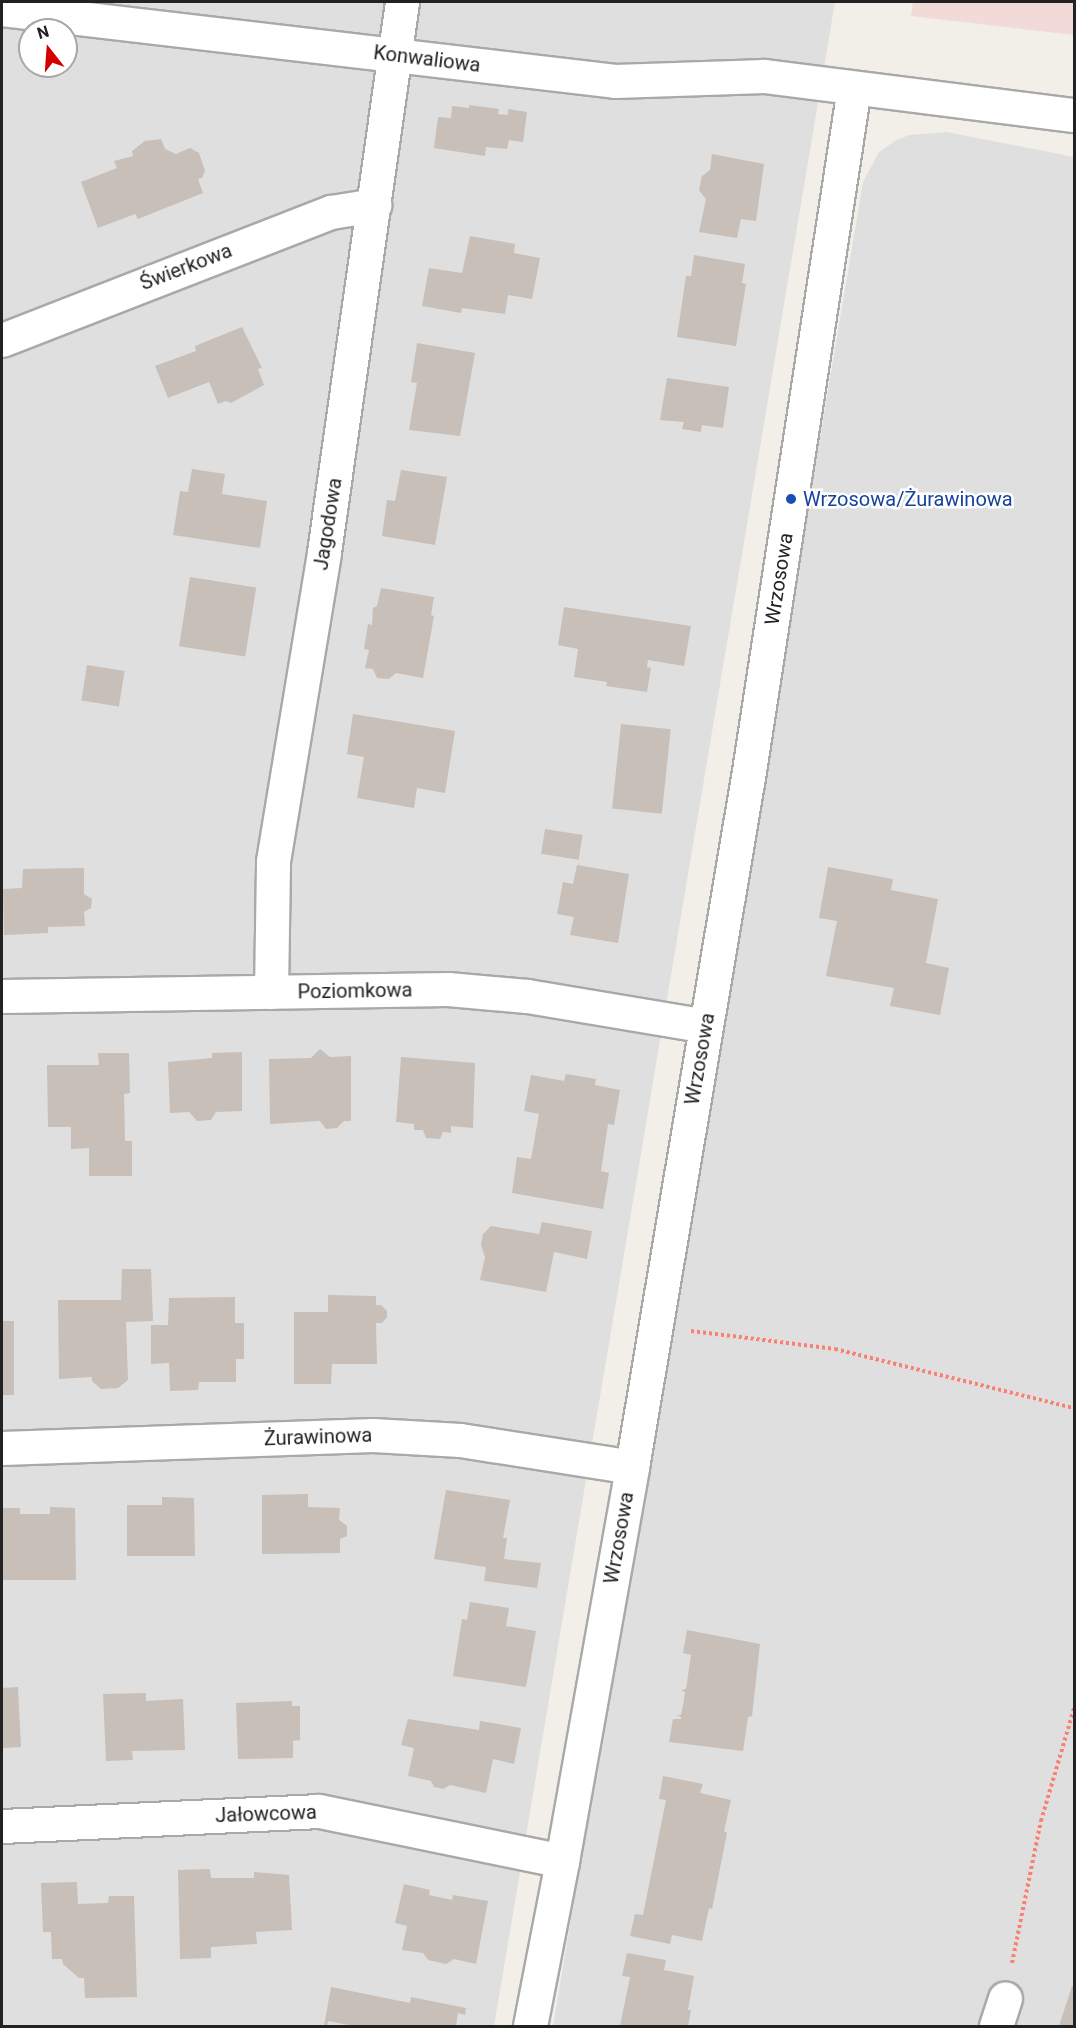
<!DOCTYPE html>
<html>
<head>
<meta charset="utf-8">
<style>
	body { margin:0 }
	#map { position:relative; width:1076px; height:2028px; overflow:hidden; background:#f2efe9; font-family:Roboto,sans-serif }
	div>[style] { position:absolute }
	.residential>* { inset:0; background:#e0dfdf }
	.commercial>* { inset:0; background:#f2dad9 }
	.building>* { inset:0; background:#c7bfb8; transform-origin:0 0 }
	.path>* { height:4px; margin-top:-2px; transform-origin:0; background:repeating-linear-gradient(90deg,#fa8072 0 3px,transparent 0 6px) }
	.roads { filter:drop-shadow(2px 0 #a9a9a9) drop-shadow(-2px 0 #a9a9a9) drop-shadow(0 2px #a9a9a9) drop-shadow(0 -2px #a9a9a9) }
	.minor>* { height:33px; margin:-16.5px; padding:0 16.5px; transform-origin:16.5px; border-radius:16.5px; background:#fff }
	.dots>* { width:16px; height:16px; translate:-50% -50%; box-sizing:border-box; border:3px solid #fff; border-radius:50% }
	span { translate:-50% -50%; white-space:nowrap; text-align:center; line-height:1.15; -webkit-text-stroke:5px #fff; paint-order:stroke }
	.street-label { font-size:20px; color:#222 }
	.transit-label { font-size:20px; color:#164399 }
	.left { translate:0 -50%; text-align:left }
	.frame { position:absolute; inset:0; border:3px solid #222; pointer-events:none }
	.north { position:absolute; left:18px; top:18px; width:60px; height:60px; box-sizing:border-box; background:#fff; border:2px solid #a7a7a7; border-radius:50%; rotate:343deg; font-size:16px; font-weight:700; line-height:24px; text-align:center; color:#222 }
	.north::after { content:''; display:block; margin:auto; width:21px; height:27px; background:#d40000; clip-path:polygon(50% 0,100% 100%,50% 72%,0 100%) }
</style>
</head>
<body>
<div id="map">
	<div class="residential">
		<i style="clip-path:polygon(evenodd,2px 2px,835px 2px,494px 2026px,2px 2026px,2px 2px,30px 30px,66px 30px,66px 66px,30px 66px,30px 30px)"></i>
		<i style="clip-path:polygon(947px 132px,1074px 157px,1074px 2026px,553px 2026px,863px 182px,879px 152px,895px 141px,909px 135px)"></i>
	</div>
	<div class="commercial">
		<i style="clip-path:polygon(913px 2px,1074px 2px,1074px 35px,911px 16px)"></i>
	</div>
	<div class="building">
		<i style="clip-path:polygon(469px 105px,499px 109px,498px 114px,508px 115px,508px 109px,527px 112px,523px 142px,509px 140px,507px 149px,486px 147px,485px 156px,434px 148px,438px 117px,451px 118px,452px 106px,469px 108px)"></i>
		<i style="clip-path:polygon(161px 139px,165px 149px,176px 154px,190px 148px,199px 153px,205px 171px,202px 178px,198px 179px,203px 193px,138px 219px,135px 214px,98px 228px,81px 182px,117px 168px,114px 161px,133px 156px,132px 151px,145px 141px)"></i>
		<i style="clip-path:polygon(712px 154px,764px 164px,756px 221px,741px 219px,737px 238px,699px 232px,706px 199px,699px 190px,702px 176px,710px 170px)"></i>
		<i style="clip-path:polygon(470px 236px,515px 244px,514px 253px,540px 258px,532px 299px,508px 295px,505px 314px,462px 308px,461px 313px,422px 306px,429px 268px,462px 273px)"></i>
		<i style="clip-path:polygon(694px 255px,745px 264px,742px 283px,746px 284px,736px 346px,677px 337px,686px 276px,691px 276px)"></i>
		<i style="clip-path:polygon(242px 327px,262px 368px,258px 369px,264px 385px,231px 403px,226px 401px,218px 404px,209px 382px,168px 398px,155px 366px,196px 351px,195px 346px)"></i>
		<i style="clip-path:polygon(417px 343px,475px 353px,460px 436px,409px 430px,417px 383px,411px 382px)"></i>
		<i style="clip-path:polygon(667px 378px,729px 387px,723px 428px,702px 425px,701px 432px,682px 429px,684px 422px,660px 420px)"></i>
		<i style="clip-path:polygon(192px 469px,225px 474px,222px 494px,267px 501px,260px 548px,173px 535px,180px 491px,188px 492px)"></i>
		<i style="clip-path:polygon(401px 470px,447px 477px,435px 545px,382px 536px,387px 500px,395px 501px)"></i>
		<i style="left:190px;top:577px;width:67px;height:70px;rotate:9deg"></i>
		<i style="clip-path:polygon(381px 588px,434px 597px,431px 615px,434px 616px,423px 678px,396px 673px,389px 679px,377px 678px,373px 669px,365px 668px,369px 650px,364px 649px,368px 624px,372px 625px,373px 608px,377px 606px)"></i>
		<i style="clip-path:polygon(564px 607px,691px 626px,684px 666px,648px 660px,647px 667px,651px 668px,647px 692px,606px 686px,607px 682px,574px 677px,578px 649px,558px 645px)"></i>
		<i style="left:87px;top:665px;width:38px;height:36px;rotate:9deg"></i>
		<i style="clip-path:polygon(353px 714px,455px 731px,445px 793px,417px 788px,414px 808px,357px 798px,364px 757px,347px 754px)"></i>
		<i style="left:621px;top:724px;width:50px;height:85px;rotate:6deg"></i>
		<i style="left:545px;top:829px;width:38px;height:25px;rotate:9deg"></i>
		<i style="clip-path:polygon(577px 865px,629px 874px,618px 943px,570px 935px,574px 917px,557px 914px,563px 882px,573px 884px)"></i>
		<i style="clip-path:polygon(828px 867px,893px 879px,891px 890px,938px 899px,926px 963px,949px 968px,940px 1015px,890px 1006px,894px 988px,826px 976px,837px 921px,819px 918px)"></i>
		<i style="clip-path:polygon(84px 868px,84px 894px,92px 899px,91px 908px,84px 912px,85px 926px,48px 927px,48px 933px,4px 935px,3px 889px,22px 888px,23px 869px)"></i>
		<i style="clip-path:polygon(320px 1049px,330px 1057px,351px 1056px,351px 1121px,344px 1121px,337px 1128px,326px 1129px,320px 1121px,270px 1124px,269px 1059px,311px 1058px)"></i>
		<i style="clip-path:polygon(242px 1052px,242px 1111px,216px 1112px,211px 1120px,197px 1121px,189px 1112px,170px 1113px,168px 1062px,212px 1058px,212px 1053px)"></i>
		<i style="clip-path:polygon(98px 1053px,129px 1053px,130px 1093px,124px 1094px,125px 1141px,132px 1141px,132px 1176px,89px 1176px,89px 1148px,71px 1149px,71px 1127px,48px 1127px,47px 1065px,99px 1065px)"></i>
		<i style="clip-path:polygon(401px 1057px,475px 1063px,473px 1128px,451px 1126px,451px 1133px,443px 1132px,440px 1139px,426px 1138px,423px 1130px,414px 1130px,414px 1124px,396px 1122px)"></i>
		<i style="clip-path:polygon(566px 1074px,596px 1079px,595px 1085px,620px 1090px,614px 1125px,608px 1124px,601px 1171px,609px 1173px,603px 1209px,512px 1193px,517px 1157px,531px 1159px,539px 1114px,524px 1111px,531px 1075px,564px 1081px)"></i>
		<i style="clip-path:polygon(542px 1222px,592px 1231px,587px 1259px,554px 1252px,546px 1292px,480px 1280px,485px 1257px,481px 1245px,483px 1234px,491px 1226px,539px 1234px)"></i>
		<i style="clip-path:polygon(122px 1269px,151px 1269px,153px 1321px,126px 1322px,128px 1380px,118px 1388px,101px 1389px,92px 1381px,92px 1377px,59px 1379px,58px 1300px,121px 1300px)"></i>
		<i style="clip-path:polygon(328px 1295px,376px 1296px,376px 1305px,381px 1305px,387px 1311px,387px 1317px,382px 1323px,376px 1323px,377px 1364px,332px 1364px,331px 1384px,294px 1384px,294px 1312px,328px 1312px)"></i>
		<i style="clip-path:polygon(235px 1297px,235px 1323px,244px 1323px,244px 1359px,236px 1359px,236px 1382px,199px 1382px,198px 1390px,170px 1391px,169px 1363px,151px 1364px,151px 1325px,168px 1325px,169px 1298px)"></i>
		<i style="left:2px;top:1321px;width:12px;height:74px"></i>
		<i style="clip-path:polygon(446px 1490px,510px 1500px,503px 1538px,507px 1538px,504px 1559px,541px 1563px,537px 1588px,484px 1581px,486px 1567px,434px 1559px)"></i>
		<i style="clip-path:polygon(308px 1494px,308px 1507px,340px 1508px,339px 1520px,347px 1526px,347px 1536px,340px 1539px,340px 1553px,262px 1554px,262px 1495px)"></i>
		<i style="clip-path:polygon(162px 1497px,194px 1498px,195px 1556px,127px 1556px,127px 1505px,162px 1505px)"></i>
		<i style="clip-path:polygon(50px 1507px,75px 1508px,76px 1580px,2px 1580px,2px 1508px,20px 1508px,20px 1514px,50px 1514px)"></i>
		<i style="clip-path:polygon(470px 1602px,509px 1608px,506px 1626px,536px 1631px,526px 1687px,453px 1676px,462px 1619px,467px 1620px)"></i>
		<i style="clip-path:polygon(687px 1630px,760px 1644px,752px 1716px,748px 1717px,743px 1751px,669px 1742px,673px 1719px,681px 1719px,681px 1717px,676px 1715px,681px 1715px,683px 1705px,685px 1692px,681px 1690px,686px 1689px,691px 1655px,683px 1653px)"></i>
		<i style="clip-path:polygon(18px 1687px,21px 1747px,2px 1748px,2px 1688px)"></i>
		<i style="clip-path:polygon(146px 1693px,146px 1701px,183px 1699px,185px 1750px,132px 1751px,133px 1760px,106px 1761px,103px 1694px)"></i>
		<i style="clip-path:polygon(292px 1701px,292px 1706px,300px 1706px,300px 1740px,293px 1741px,293px 1758px,238px 1759px,236px 1703px)"></i>
		<i style="clip-path:polygon(408px 1719px,479px 1730px,480px 1721px,521px 1728px,514px 1764px,493px 1759px,486px 1793px,450px 1785px,443px 1789px,434px 1787px,431px 1781px,408px 1776px,414px 1748px,401px 1745px)"></i>
		<i style="clip-path:polygon(663px 1776px,703px 1784px,700px 1793px,731px 1800px,724px 1831px,727px 1833px,712px 1909px,709px 1908px,702px 1941px,672px 1935px,670px 1944px,630px 1936px,635px 1914px,643px 1915px,666px 1800px,659px 1799px)"></i>
		<i style="clip-path:polygon(210px 1869px,211px 1878px,254px 1878px,254px 1872px,289px 1875px,292px 1930px,256px 1932px,257px 1944px,211px 1947px,211px 1958px,180px 1959px,178px 1870px)"></i>
		<i style="clip-path:polygon(77px 1882px,78px 1904px,108px 1903px,109px 1896px,134px 1896px,137px 1997px,85px 1998px,84px 1978px,79px 1978px,63px 1964px,62px 1959px,52px 1959px,51px 1932px,43px 1932px,41px 1883px)"></i>
		<i style="clip-path:polygon(404px 1884px,430px 1890px,429px 1895px,452px 1900px,453px 1895px,488px 1901px,476px 1964px,454px 1959px,446px 1964px,428px 1960px,423px 1953px,402px 1950px,407px 1926px,395px 1923px)"></i>
		<i style="clip-path:polygon(627px 1953px,666px 1960px,664px 1970px,694px 1976px,688px 2010px,691px 2010px,688px 2026px,620px 2026px,630px 1977px,622px 1976px)"></i>
		<i style="clip-path:polygon(1072px 1986px,1074px 1986px,1074px 2026px,1059px 2026px)"></i>
		<i style="clip-path:polygon(331px 1987px,410px 2003px,411px 1997px,466px 2008px,465px 2015px,458px 2013px,456px 2026px,354px 2026px,328px 2021px,327px 2026px,324px 2026px)"></i>
	</div>
	<div class="path">
		<i style="left:691px;top:1331px;width:145px;rotate:7.1deg"></i>
		<i style="left:835px;top:1349px;width:246px;rotate:13.9deg"></i>
		<i style="left:1012px;top:1963px;width:145px;rotate:-78.5deg"></i>
		<i style="left:1041px;top:1821px;width:118px;rotate:-73.7deg"></i>
	</div>
	<div class="roads">
		<div class="minor">
			<i style="left:2px;top:9px;width:617px;rotate:6.7deg"></i>
			<i style="left:615px;top:81px;width:149px;rotate:-1.9deg"></i>
			<i style="left:764px;top:76px;width:312px;rotate:7.2deg"></i>
			<i style="left:2px;top:340px;width:353px;rotate:-21.3deg"></i>
			<i style="left:331px;top:212px;width:44px;rotate:-9.2deg"></i>
			<i style="left:271px;top:992px;width:131px;rotate:-89.1deg"></i>
			<i style="left:273px;top:861px;width:313px;rotate:-80.6deg"></i>
			<i style="left:324px;top:552px;width:556px;rotate:-81.93deg"></i>
			<i style="left:2px;top:996px;width:446px;rotate:-0.9deg"></i>
			<i style="left:448px;top:989px;width:79px;rotate:5.1deg"></i>
			<i style="left:527px;top:996px;width:181px;rotate:9.5deg"></i>
			<i style="left:2px;top:1448px;width:371px;rotate:-2deg"></i>
			<i style="left:373px;top:1435px;width:87px;rotate:3.3deg"></i>
			<i style="left:460px;top:1440px;width:174px;rotate:8.9deg"></i>
			<i style="left:2px;top:1826px;width:317px;rotate:-2.7deg"></i>
			<i style="left:319px;top:1811px;width:248px;rotate:11.6deg"></i>
			<i style="left:530px;top:2026px;width:168px;rotate:-79deg"></i>
			<i style="left:562px;top:1861px;width:400px;rotate:-79.9deg"></i>
			<i style="left:632px;top:1467px;width:706px;rotate:-80.46deg"></i>
			<i style="left:749px;top:771px;width:691px;rotate:-81.26deg"></i>
			<i style="left:996px;top:2026px;width:29px;rotate:-72deg"></i>
		</div>
	</div>
	<div class="dots">
		<i style="left:791px;top:499px;background:#1a4fb4"></i>
	</div>
	<div class="street-label">
		<span style="left:427px;top:59px;rotate:7deg">Konwaliowa</span>
		<span style="left:186px;top:267px;rotate:-21deg">Świerkowa</span>
		<span style="left:328px;top:524px;rotate:-81deg">Jagodowa</span>
		<span style="left:779px;top:579px;rotate:-81deg">Wrzosowa</span>
		<span style="left:355px;top:991px;rotate:-1deg">Poziomkowa</span>
		<span style="left:700px;top:1059px;rotate:-80deg">Wrzosowa</span>
		<span style="left:318px;top:1437px;rotate:-2deg">Żurawinowa</span>
		<span style="left:619px;top:1538px;rotate:-80deg">Wrzosowa</span>
		<span style="left:266px;top:1814px;rotate:-2deg">Jałowcowa</span>
	</div>
	<div class="transit-label">
		<span class="left" style="left:803px;top:499px">Wrzosowa/Żurawinowa</span>
	</div>
	<div class="frame"></div>
	<div class="north">N</div>
</div>
</body>
</html>
